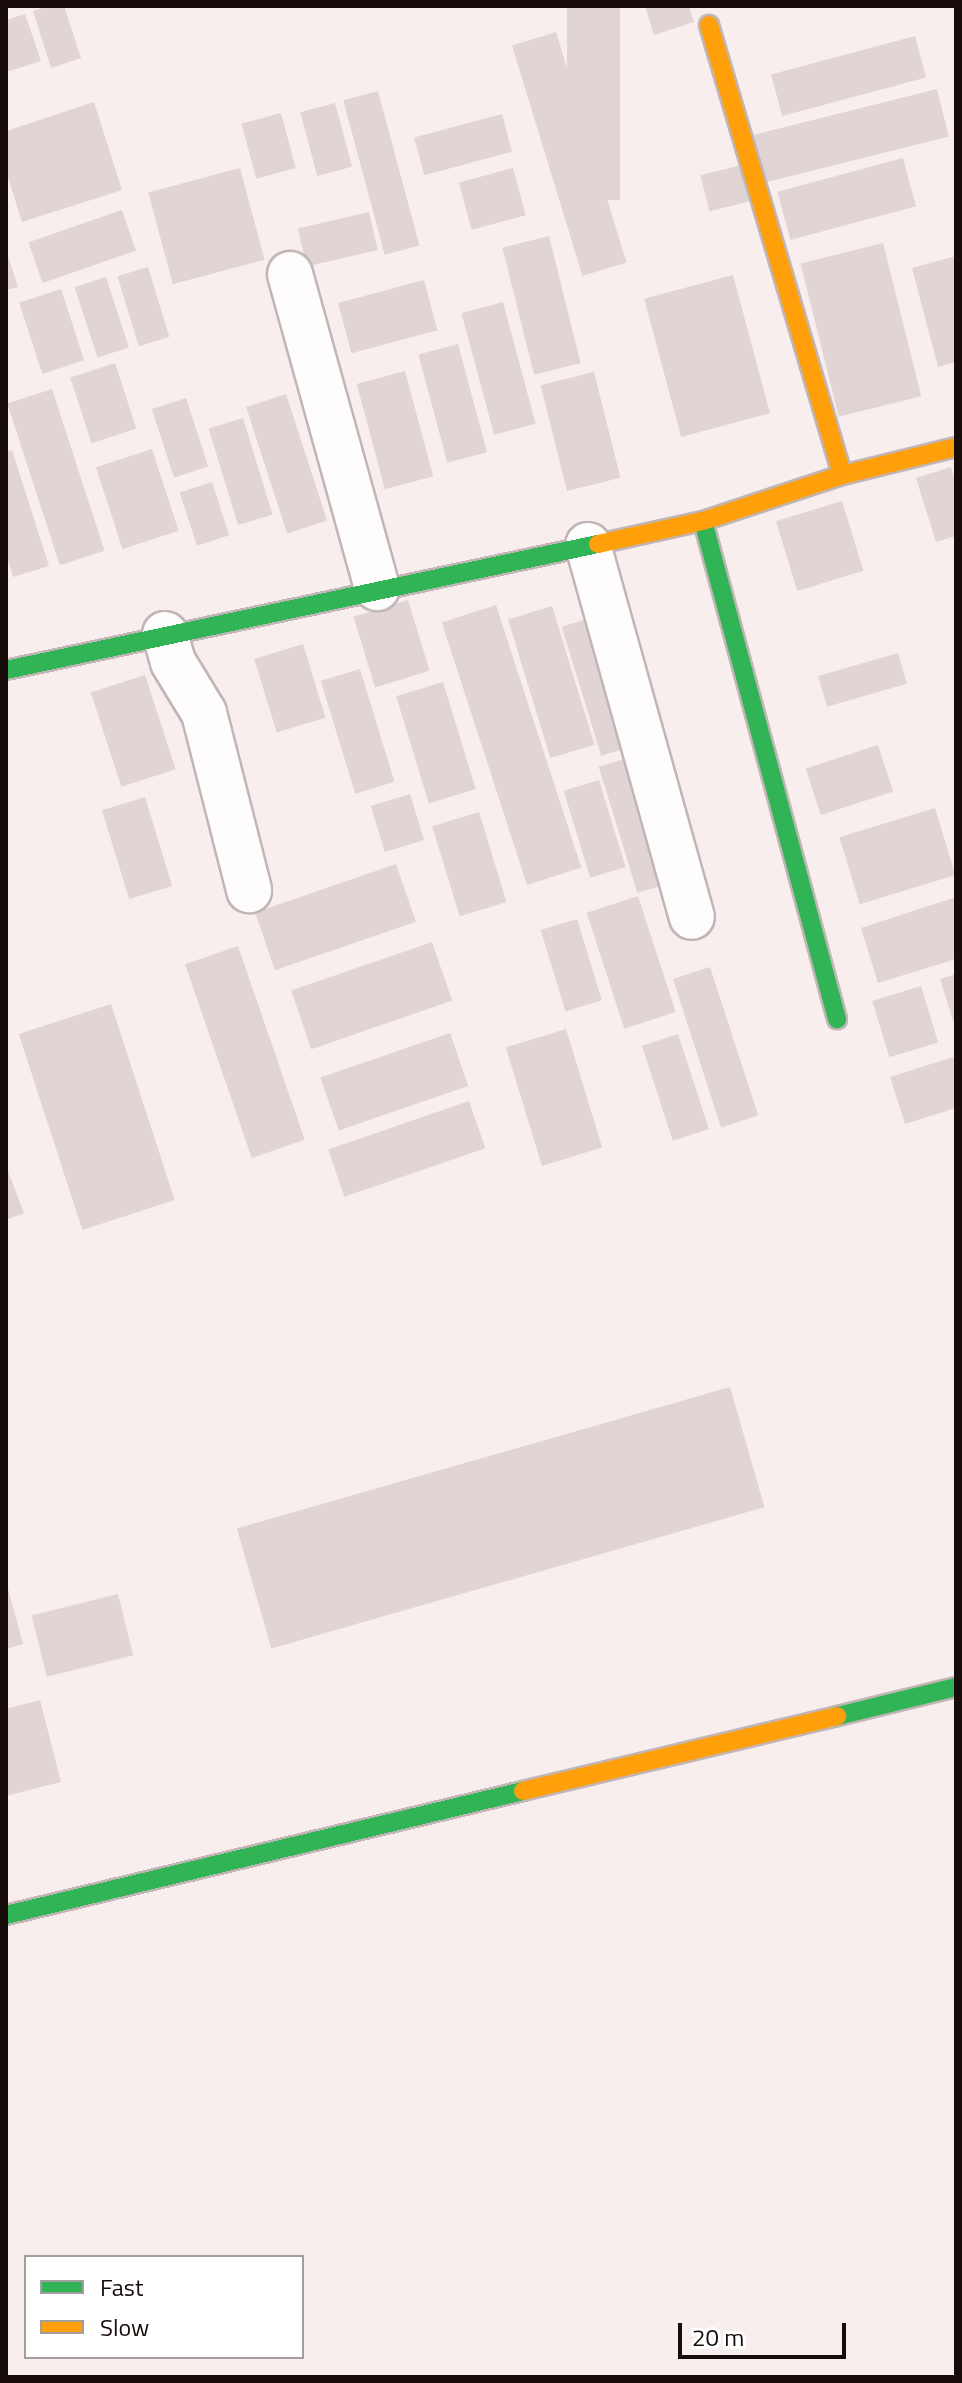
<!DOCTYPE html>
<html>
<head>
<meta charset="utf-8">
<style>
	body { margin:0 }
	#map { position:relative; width:962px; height:2383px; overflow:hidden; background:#f8eeee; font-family:"Titillium Web",sans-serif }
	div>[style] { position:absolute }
	.building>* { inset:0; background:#e0d5d4; transform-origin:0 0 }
	.roads { filter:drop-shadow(2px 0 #c1b5b5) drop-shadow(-2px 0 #c1b5b5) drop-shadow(0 2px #c1b5b5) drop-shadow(0 -2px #c1b5b5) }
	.street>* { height:44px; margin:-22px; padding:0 22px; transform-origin:22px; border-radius:22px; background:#fefcfc }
	.fast>* { height:18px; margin:-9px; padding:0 9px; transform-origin:9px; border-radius:9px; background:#30b455 }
	.slow>* { height:18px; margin:-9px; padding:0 9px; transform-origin:9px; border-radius:9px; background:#ff9f0a }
	span { translate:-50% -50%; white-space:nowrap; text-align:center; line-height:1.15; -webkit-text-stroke:7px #fff; paint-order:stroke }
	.frame { position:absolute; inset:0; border:8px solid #180c0b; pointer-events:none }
	.legend { position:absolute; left:24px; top:2255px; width:280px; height:104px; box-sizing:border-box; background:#fff; border:2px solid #a39e9d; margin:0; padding:10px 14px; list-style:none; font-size:24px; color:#180c0b }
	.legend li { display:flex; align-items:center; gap:16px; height:40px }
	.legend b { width:40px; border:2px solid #a39e9d }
	.scale { position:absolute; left:678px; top:2323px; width:168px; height:36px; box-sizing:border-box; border:4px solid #180c0b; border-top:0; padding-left:10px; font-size:24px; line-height:28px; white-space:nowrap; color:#180c0b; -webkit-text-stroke:6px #fff; paint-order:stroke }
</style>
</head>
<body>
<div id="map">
	<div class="building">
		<i style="clip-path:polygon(48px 6px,64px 6px,81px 58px,51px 68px,33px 11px)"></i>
		<i style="left:567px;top:6px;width:53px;height:194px"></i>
		<i style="clip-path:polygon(645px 6px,689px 6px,694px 22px,654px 35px)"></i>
		<i style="clip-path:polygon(25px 14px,41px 61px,6px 72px,6px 20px)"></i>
		<i style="left:556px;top:32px;width:241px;height:46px;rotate:73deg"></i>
		<i style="left:915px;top:36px;width:43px;height:149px;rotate:75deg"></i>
		<i style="left:937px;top:89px;width:49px;height:190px;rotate:76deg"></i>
		<i style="left:378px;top:91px;width:160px;height:36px;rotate:75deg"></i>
		<i style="clip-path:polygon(94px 102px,122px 190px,22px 222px,6px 171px,6px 131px)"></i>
		<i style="left:335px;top:103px;width:66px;height:36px;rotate:75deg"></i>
		<i style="left:281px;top:113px;width:57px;height:41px;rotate:75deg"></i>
		<i style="left:502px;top:114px;width:39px;height:91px;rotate:75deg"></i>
		<i style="left:903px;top:158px;width:50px;height:130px;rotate:75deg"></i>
		<i style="left:746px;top:164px;width:37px;height:47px;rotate:76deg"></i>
		<i style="left:240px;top:168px;width:95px;height:95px;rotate:75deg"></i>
		<i style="left:513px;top:168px;width:49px;height:56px;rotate:75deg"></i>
		<i style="left:122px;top:210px;width:43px;height:99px;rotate:71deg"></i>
		<i style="left:369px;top:212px;width:39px;height:73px;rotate:77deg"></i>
		<i style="left:549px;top:236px;width:131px;height:48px;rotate:76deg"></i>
		<i style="left:883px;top:243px;width:158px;height:85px;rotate:76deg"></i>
		<i style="clip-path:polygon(6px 250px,18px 287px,6px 290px)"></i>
		<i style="clip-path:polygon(956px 256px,956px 362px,938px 367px,912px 268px)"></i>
		<i style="left:148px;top:267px;width:73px;height:32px;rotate:73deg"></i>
		<i style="left:733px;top:275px;width:143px;height:92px;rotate:75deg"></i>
		<i style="left:106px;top:277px;width:74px;height:33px;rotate:72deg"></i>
		<i style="left:424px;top:280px;width:52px;height:89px;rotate:75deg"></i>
		<i style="left:61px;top:289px;width:75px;height:44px;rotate:72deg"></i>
		<i style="left:503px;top:302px;width:126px;height:43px;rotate:75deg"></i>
		<i style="left:458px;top:344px;width:112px;height:41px;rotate:75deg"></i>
		<i style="left:115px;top:363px;width:69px;height:47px;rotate:72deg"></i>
		<i style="left:405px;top:371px;width:109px;height:50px;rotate:75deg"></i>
		<i style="left:594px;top:372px;width:109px;height:55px;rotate:76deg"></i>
		<i style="left:52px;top:389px;width:170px;height:47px;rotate:72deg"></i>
		<i style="left:286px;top:394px;width:133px;height:42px;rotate:72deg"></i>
		<i style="left:186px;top:398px;width:72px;height:36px;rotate:72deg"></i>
		<i style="left:243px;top:418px;width:101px;height:36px;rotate:73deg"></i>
		<i style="left:152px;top:449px;width:86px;height:59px;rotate:72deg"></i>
		<i style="clip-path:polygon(12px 450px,49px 566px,13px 577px,6px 554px,6px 452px)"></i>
		<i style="clip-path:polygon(951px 467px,956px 485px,956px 536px,936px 542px,916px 478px)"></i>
		<i style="left:212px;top:482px;width:56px;height:34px;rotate:72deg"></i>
		<i style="left:842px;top:501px;width:73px;height:69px;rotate:73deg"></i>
		<i style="left:408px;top:600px;width:74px;height:57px;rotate:73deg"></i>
		<i style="left:496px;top:605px;width:276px;height:57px;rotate:72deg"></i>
		<i style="left:552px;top:606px;width:145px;height:46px;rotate:73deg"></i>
		<i style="left:600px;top:615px;width:135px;height:40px;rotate:73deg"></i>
		<i style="left:303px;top:644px;width:77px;height:51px;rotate:73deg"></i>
		<i style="left:898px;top:653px;width:32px;height:83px;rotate:74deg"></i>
		<i style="left:360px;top:669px;width:118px;height:41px;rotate:73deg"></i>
		<i style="left:145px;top:675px;width:99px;height:57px;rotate:72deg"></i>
		<i style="left:443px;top:682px;width:112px;height:49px;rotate:73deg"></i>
		<i style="left:878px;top:745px;width:49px;height:76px;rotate:72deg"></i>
		<i style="left:637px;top:755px;width:132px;height:40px;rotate:73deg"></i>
		<i style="left:599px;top:780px;width:91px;height:37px;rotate:73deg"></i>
		<i style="left:410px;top:794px;width:48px;height:41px;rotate:73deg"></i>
		<i style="left:145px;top:797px;width:93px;height:45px;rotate:73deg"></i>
		<i style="left:935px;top:808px;width:70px;height:100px;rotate:73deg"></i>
		<i style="left:479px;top:812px;width:94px;height:49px;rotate:73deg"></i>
		<i style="left:396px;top:864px;width:61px;height:149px;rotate:71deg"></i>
		<i style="left:638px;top:896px;width:122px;height:54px;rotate:72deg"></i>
		<i style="clip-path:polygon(956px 897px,956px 959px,878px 983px,861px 928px)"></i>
		<i style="left:577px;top:919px;width:85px;height:38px;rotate:73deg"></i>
		<i style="left:432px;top:942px;width:62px;height:149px;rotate:71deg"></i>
		<i style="left:238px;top:946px;width:205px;height:56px;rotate:71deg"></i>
		<i style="left:710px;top:967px;width:156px;height:39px;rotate:72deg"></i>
		<i style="clip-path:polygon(956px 974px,956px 1027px,955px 1027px,940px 979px)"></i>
		<i style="left:921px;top:986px;width:59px;height:51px;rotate:73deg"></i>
		<i style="left:111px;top:1004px;width:206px;height:97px;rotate:72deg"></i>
		<i style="left:566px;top:1029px;width:124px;height:63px;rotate:73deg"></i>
		<i style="left:450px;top:1033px;width:56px;height:137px;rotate:71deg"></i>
		<i style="left:678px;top:1034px;width:100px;height:38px;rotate:72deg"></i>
		<i style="clip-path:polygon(956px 1056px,956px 1108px,905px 1124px,890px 1077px)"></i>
		<i style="left:469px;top:1101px;width:50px;height:149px;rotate:71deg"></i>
		<i style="clip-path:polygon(6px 1166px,24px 1213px,6px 1220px)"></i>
		<i style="left:730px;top:1387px;width:125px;height:513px;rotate:74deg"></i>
		<i style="clip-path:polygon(7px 1585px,23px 1644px,6px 1649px,6px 1586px)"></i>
		<i style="left:118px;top:1594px;width:63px;height:89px;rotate:76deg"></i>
		<i style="clip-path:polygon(40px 1700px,61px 1782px,6px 1796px,6px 1709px)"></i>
	</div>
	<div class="roads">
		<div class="street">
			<i style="left:290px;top:274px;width:326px;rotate:74.5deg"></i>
			<i style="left:588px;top:545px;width:386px;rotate:74.4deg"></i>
			<i style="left:165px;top:634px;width:29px;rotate:74deg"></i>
			<i style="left:173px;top:662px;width:60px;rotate:58.7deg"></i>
			<i style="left:204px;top:713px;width:183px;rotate:75.7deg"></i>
		</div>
		<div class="fast">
			<i style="left:703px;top:521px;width:516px;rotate:74.94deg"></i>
			<i style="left:6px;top:670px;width:605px;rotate:-12.02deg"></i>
			<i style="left:837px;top:1716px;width:122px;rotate:-13.7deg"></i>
			<i style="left:6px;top:1915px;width:532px;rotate:-13.49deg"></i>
		</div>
		<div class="slow">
			<i style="left:709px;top:25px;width:469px;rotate:73.5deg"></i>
			<i style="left:598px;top:544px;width:107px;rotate:-12.4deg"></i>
			<i style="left:703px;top:521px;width:146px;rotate:-18.3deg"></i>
			<i style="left:842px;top:475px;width:117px;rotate:-13.8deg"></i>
			<i style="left:523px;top:1791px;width:323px;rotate:-13.4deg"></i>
		</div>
	</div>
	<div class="frame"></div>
	<ul class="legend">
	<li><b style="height:10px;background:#30b455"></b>Fast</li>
	<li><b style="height:10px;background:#ff9f0a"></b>Slow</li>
	</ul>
	<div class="scale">20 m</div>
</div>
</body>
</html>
